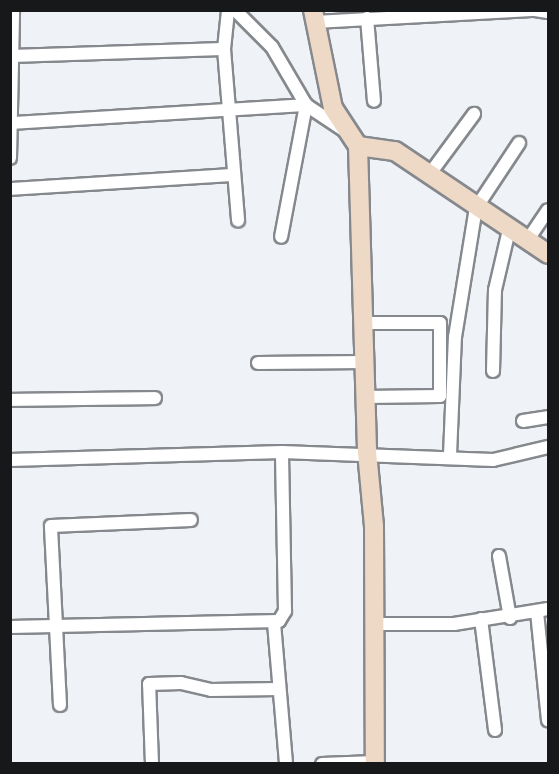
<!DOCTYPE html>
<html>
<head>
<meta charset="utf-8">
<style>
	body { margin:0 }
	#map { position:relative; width:559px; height:774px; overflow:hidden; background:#eff2f6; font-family:"Times New Roman",serif }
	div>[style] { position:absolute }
	.roads { filter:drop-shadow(2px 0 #85888c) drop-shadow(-2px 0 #85888c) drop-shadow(0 2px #85888c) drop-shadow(0 -2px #85888c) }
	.street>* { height:12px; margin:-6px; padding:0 6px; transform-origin:6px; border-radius:6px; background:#fff }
	.secondary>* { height:18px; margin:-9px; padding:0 9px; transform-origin:9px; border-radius:9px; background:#eed9c7 }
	span { translate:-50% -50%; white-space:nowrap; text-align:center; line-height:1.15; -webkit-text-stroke:6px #fff; paint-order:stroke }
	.frame { position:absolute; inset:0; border:12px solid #171819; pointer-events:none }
</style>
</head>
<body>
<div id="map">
	<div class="roads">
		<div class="street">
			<i style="left:235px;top:10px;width:52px;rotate:45deg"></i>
			<i style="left:272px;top:47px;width:67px;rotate:59.6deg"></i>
			<i style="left:306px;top:105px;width:47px;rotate:33.7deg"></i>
			<i style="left:535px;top:10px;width:13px;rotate:9deg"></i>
			<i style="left:367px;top:18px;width:83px;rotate:85.2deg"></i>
			<i style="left:315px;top:22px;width:217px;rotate:-3.2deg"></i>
			<i style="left:224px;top:49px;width:39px;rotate:-84deg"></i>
			<i style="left:10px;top:56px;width:214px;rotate:-1.9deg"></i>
			<i style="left:224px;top:49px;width:172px;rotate:85.3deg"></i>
			<i style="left:12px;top:123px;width:295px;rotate:-3.5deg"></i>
			<i style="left:306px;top:105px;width:134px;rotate:100.7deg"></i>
			<i style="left:10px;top:158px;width:148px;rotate:-88.8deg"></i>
			<i style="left:429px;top:175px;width:76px;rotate:-53.6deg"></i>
			<i style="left:10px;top:189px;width:224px;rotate:-3.6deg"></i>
			<i style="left:527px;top:241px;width:37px;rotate:-56deg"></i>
			<i style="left:363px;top:323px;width:77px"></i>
			<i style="left:440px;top:323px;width:73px;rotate:90deg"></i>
			<i style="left:440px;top:396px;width:75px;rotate:179.2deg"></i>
			<i style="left:258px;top:363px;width:106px;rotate:-0.5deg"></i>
			<i style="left:493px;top:371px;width:81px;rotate:-88.6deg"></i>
			<i style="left:495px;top:290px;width:62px;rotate:-76.9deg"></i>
			<i style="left:10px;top:400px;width:145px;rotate:-0.8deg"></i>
			<i style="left:523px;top:421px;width:25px;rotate:-9deg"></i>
			<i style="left:450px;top:455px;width:118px;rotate:-87.6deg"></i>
			<i style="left:455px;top:337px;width:131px;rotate:-80.8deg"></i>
			<i style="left:476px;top:208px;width:78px;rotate:-56.5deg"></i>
			<i style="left:10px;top:460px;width:272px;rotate:-1.7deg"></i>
			<i style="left:282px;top:452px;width:211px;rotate:2.2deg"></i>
			<i style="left:493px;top:460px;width:57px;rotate:-13.3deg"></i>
			<i style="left:499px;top:556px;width:63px;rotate:79.9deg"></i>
			<i style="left:537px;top:612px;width:109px;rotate:84.2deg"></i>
			<i style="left:481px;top:619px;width:112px;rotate:82.8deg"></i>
			<i style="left:274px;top:623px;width:142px;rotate:85.1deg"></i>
			<i style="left:374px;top:624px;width:80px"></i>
			<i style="left:454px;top:624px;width:95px;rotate:-9.1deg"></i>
			<i style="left:10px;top:627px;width:269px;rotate:-1.3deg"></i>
			<i style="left:279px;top:621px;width:12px;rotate:-59deg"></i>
			<i style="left:285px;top:611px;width:159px;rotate:-91.1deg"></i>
			<i style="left:60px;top:705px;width:179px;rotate:-92.9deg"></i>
			<i style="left:51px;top:526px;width:140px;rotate:-2.5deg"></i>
			<i style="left:152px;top:764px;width:80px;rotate:-92.1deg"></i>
			<i style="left:149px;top:684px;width:32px;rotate:-2deg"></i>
			<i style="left:181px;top:683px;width:31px;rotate:13deg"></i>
			<i style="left:211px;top:690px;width:68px;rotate:-0.8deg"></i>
			<i style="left:322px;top:764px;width:53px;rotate:-2.2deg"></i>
		</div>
		<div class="secondary">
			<i style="left:313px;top:10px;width:100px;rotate:78.5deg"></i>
			<i style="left:333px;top:108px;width:45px;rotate:56.7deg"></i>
			<i style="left:358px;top:146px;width:306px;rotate:88.3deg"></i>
			<i style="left:367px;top:452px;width:74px;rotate:84.6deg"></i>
			<i style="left:374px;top:526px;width:238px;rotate:89.8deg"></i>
			<i style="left:358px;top:146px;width:37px;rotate:8deg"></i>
			<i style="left:395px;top:151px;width:184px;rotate:33.9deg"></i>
		</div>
	</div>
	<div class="frame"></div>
</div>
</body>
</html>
